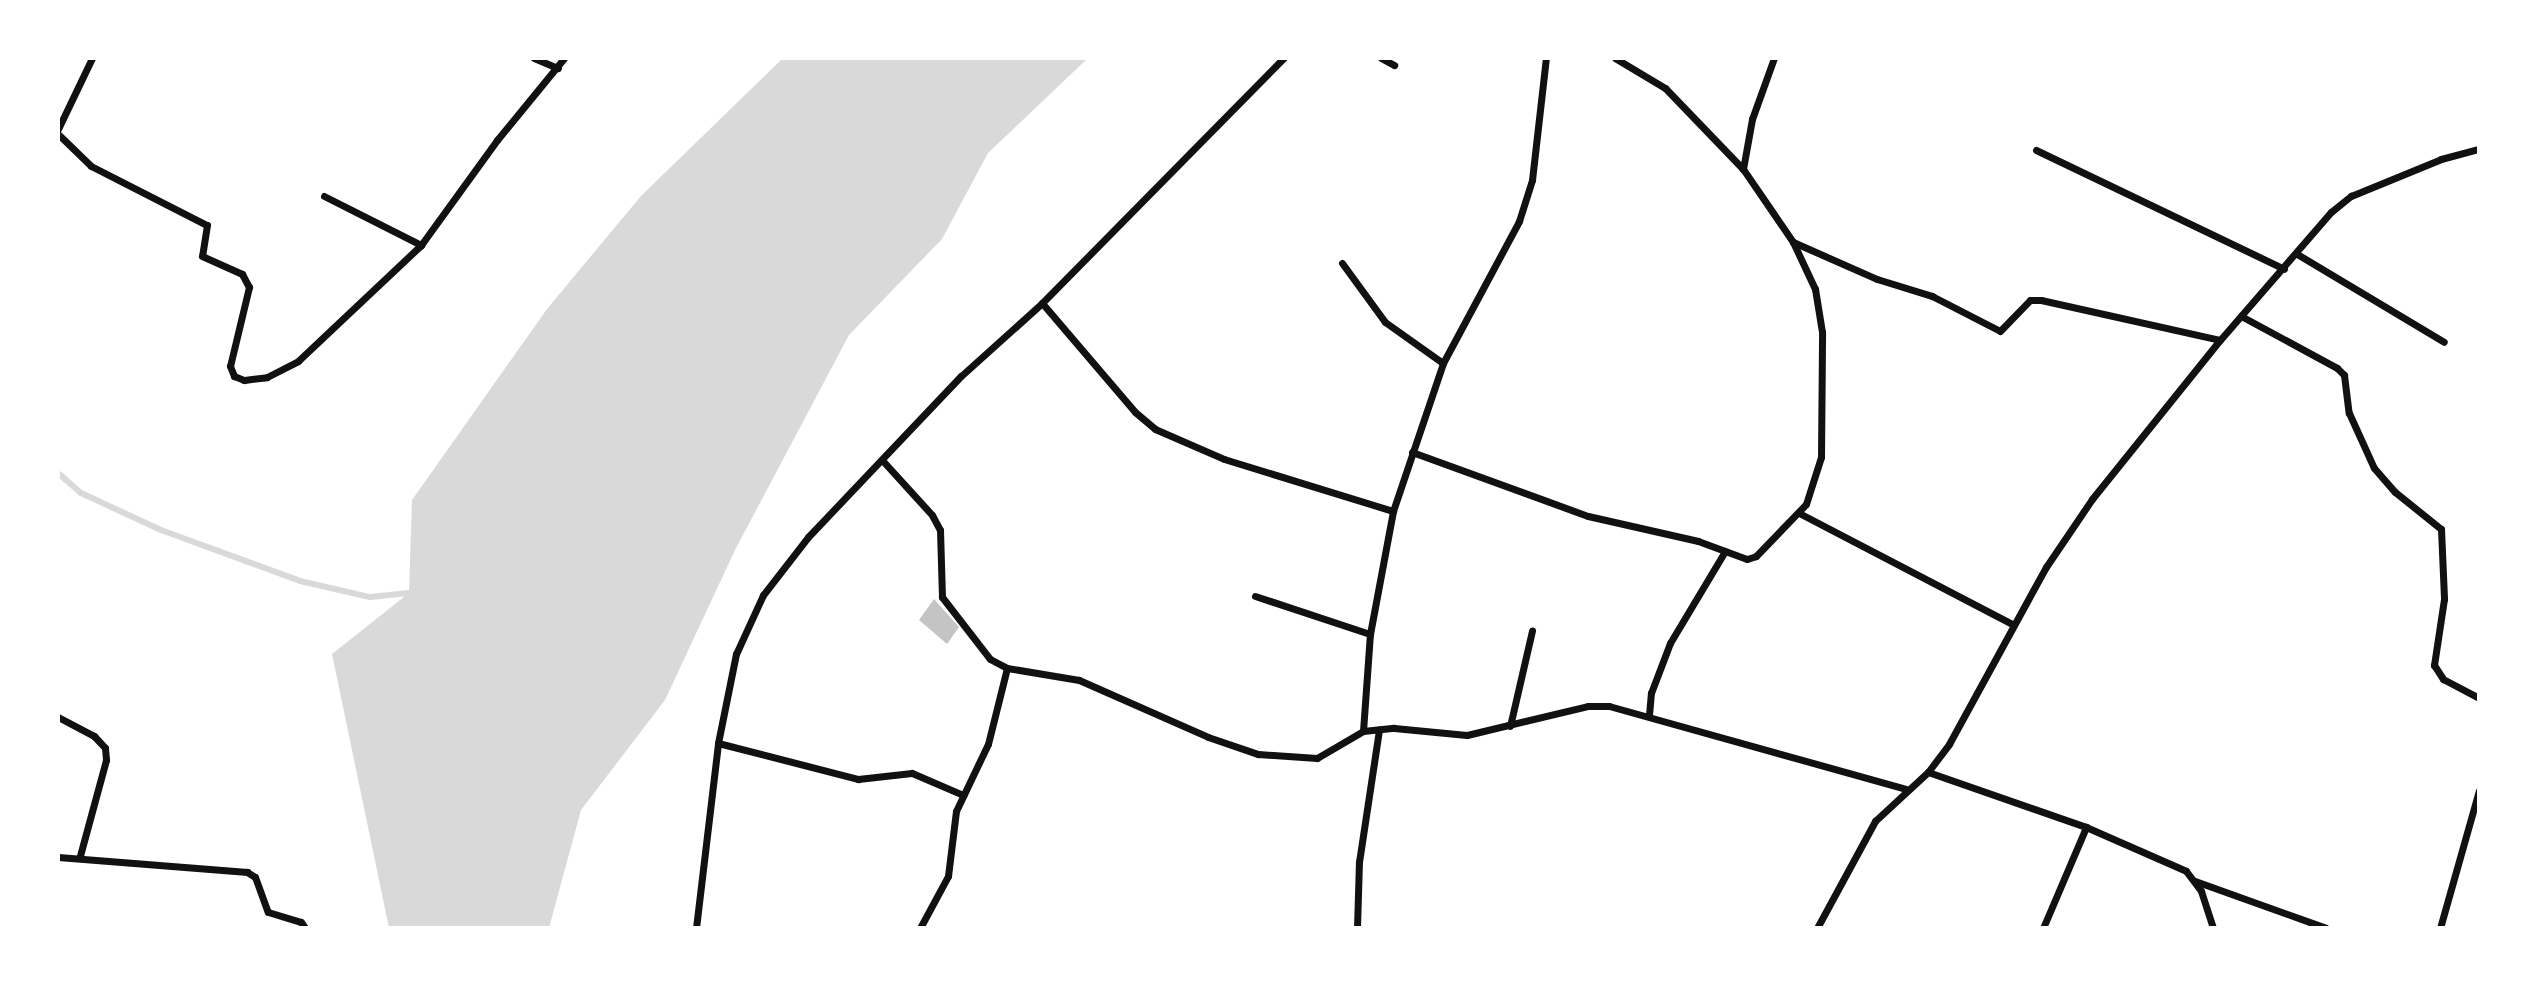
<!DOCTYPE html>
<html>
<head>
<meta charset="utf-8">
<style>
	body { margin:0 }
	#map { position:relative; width:2537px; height:986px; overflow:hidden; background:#fff; font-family:Barlow,sans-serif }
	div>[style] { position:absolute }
	.water>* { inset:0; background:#d9d9d9 }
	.stream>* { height:6px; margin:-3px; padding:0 3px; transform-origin:3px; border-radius:3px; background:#d9d9d9 }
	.building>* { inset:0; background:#c4c4c4 }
	.minor>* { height:7px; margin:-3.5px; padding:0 3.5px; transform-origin:3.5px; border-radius:3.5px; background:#111 }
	span { translate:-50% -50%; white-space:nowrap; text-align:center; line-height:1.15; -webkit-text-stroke:7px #fff; paint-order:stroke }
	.frame { position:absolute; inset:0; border:60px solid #fff; pointer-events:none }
</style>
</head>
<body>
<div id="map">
	<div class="water">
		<i style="clip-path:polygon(783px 58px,1088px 58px,988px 153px,942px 239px,849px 335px,735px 550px,665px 700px,581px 810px,549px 928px,389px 928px,332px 654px,409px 593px,412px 500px,547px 309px,641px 196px)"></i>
	</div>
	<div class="stream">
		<i style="left:58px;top:473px;width:30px;rotate:41deg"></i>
		<i style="left:81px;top:493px;width:88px;rotate:24.8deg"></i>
		<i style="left:161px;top:530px;width:148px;rotate:20.1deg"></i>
		<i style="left:300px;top:581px;width:72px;rotate:12.9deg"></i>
		<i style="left:370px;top:597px;width:39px;rotate:-6deg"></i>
	</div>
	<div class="building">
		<i style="clip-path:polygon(934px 599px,959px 627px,947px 644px,919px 620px)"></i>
	</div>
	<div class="minor">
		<i style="left:534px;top:58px;width:26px;rotate:23deg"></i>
		<i style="left:1381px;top:58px;width:15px;rotate:28deg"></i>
		<i style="left:58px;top:129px;width:79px;rotate:-64.4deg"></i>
		<i style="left:58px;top:134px;width:46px;rotate:44.1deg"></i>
		<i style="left:91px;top:166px;width:130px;rotate:27deg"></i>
		<i style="left:207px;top:225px;width:31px;rotate:99deg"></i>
		<i style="left:202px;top:256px;width:44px;rotate:24.2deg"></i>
		<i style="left:242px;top:274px;width:15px;rotate:62deg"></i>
		<i style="left:249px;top:287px;width:81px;rotate:103.5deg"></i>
		<i style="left:230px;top:366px;width:11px;rotate:68deg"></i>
		<i style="left:234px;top:376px;width:11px;rotate:22deg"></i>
		<i style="left:244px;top:380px;width:23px;rotate:-7deg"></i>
		<i style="left:267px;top:377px;width:35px;rotate:-27deg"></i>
		<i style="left:298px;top:361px;width:169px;rotate:-43.3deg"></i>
		<i style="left:421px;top:245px;width:130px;rotate:-54.1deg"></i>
		<i style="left:497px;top:140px;width:106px;rotate:-50.7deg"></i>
		<i style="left:2036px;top:150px;width:275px;rotate:25.6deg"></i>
		<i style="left:1743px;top:169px;width:51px;rotate:-79.8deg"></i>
		<i style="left:1752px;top:119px;width:65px;rotate:-70.2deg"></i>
		<i style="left:324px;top:196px;width:109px;rotate:26.8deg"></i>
		<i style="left:1793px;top:242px;width:92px;rotate:23.8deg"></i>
		<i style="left:1877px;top:279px;width:58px;rotate:17.2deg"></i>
		<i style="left:1932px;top:296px;width:76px;rotate:27.2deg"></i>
		<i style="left:2000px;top:331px;width:43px;rotate:-45.9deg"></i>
		<i style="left:2030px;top:300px;width:11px"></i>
		<i style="left:2041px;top:300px;width:183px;rotate:12.6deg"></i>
		<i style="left:2297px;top:254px;width:171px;rotate:30.9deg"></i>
		<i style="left:1342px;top:263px;width:73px;rotate:53.9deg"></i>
		<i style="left:1385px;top:322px;width:71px;rotate:35.3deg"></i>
		<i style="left:1042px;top:303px;width:143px;rotate:49.5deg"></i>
		<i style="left:1135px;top:412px;width:26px;rotate:40deg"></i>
		<i style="left:1155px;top:429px;width:75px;rotate:23.5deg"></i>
		<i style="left:1224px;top:459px;width:177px;rotate:17.1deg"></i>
		<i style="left:2241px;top:316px;width:109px;rotate:28.4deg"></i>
		<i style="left:2337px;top:368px;width:10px;rotate:45deg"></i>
		<i style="left:2344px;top:375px;width:38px;rotate:83deg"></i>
		<i style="left:2349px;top:413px;width:60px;rotate:65.6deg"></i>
		<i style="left:2374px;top:468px;width:32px;rotate:49deg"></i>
		<i style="left:2395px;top:492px;width:59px;rotate:38.8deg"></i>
		<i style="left:2441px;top:529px;width:70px;rotate:87.5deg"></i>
		<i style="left:2444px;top:599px;width:67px;rotate:98.6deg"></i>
		<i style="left:2434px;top:665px;width:17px;rotate:57deg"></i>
		<i style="left:2443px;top:679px;width:41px;rotate:27.8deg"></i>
		<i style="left:1412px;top:452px;width:187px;rotate:20deg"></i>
		<i style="left:1588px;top:516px;width:113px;rotate:12.8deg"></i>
		<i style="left:1698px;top:541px;width:52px;rotate:20.2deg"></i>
		<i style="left:1747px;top:559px;width:9px;rotate:-18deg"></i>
		<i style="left:1756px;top:556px;width:72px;rotate:-46.1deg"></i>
		<i style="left:1806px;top:504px;width:49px;rotate:-72.3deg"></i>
		<i style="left:1821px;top:457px;width:125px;rotate:-89.5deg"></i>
		<i style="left:1822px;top:332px;width:44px;rotate:-99.2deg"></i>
		<i style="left:1815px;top:289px;width:52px;rotate:-115.1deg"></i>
		<i style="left:1793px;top:242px;width:88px;rotate:-124.4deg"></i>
		<i style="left:1743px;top:169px;width:112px;rotate:-133.9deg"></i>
		<i style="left:1665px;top:88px;width:58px;rotate:-149deg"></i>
		<i style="left:882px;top:460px;width:74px;rotate:47.7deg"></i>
		<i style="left:932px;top:515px;width:17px;rotate:62deg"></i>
		<i style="left:940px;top:530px;width:67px;rotate:88.3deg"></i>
		<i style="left:942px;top:597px;width:78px;rotate:52.3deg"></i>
		<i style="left:990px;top:659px;width:19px;rotate:28deg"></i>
		<i style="left:1007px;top:668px;width:73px;rotate:9.5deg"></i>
		<i style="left:1079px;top:680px;width:141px;rotate:23.8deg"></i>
		<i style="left:1208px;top:737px;width:53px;rotate:18.8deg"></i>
		<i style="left:1258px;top:754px;width:59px;rotate:3.9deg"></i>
		<i style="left:1317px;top:758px;width:53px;rotate:-30.4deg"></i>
		<i style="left:1363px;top:731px;width:31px;rotate:-6deg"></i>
		<i style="left:1394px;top:728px;width:73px;rotate:5.5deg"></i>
		<i style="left:1467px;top:735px;width:124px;rotate:-13.5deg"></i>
		<i style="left:1588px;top:706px;width:21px"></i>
		<i style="left:1609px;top:706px;width:308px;rotate:15.6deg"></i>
		<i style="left:1799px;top:513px;width:240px;rotate:27.5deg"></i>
		<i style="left:1255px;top:596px;width:121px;rotate:18.3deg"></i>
		<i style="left:1649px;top:715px;width:22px;rotate:-85deg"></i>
		<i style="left:1651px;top:693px;width:53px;rotate:-69.2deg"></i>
		<i style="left:1670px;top:643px;width:107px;rotate:-59.1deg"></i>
		<i style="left:58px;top:717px;width:41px;rotate:27.8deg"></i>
		<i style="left:94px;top:736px;width:16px;rotate:47deg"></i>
		<i style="left:105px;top:748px;width:12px;rotate:85deg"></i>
		<i style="left:106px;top:760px;width:99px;rotate:105.2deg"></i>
		<i style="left:1510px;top:726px;width:98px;rotate:-77deg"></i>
		<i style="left:1363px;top:731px;width:97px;rotate:-85.9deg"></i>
		<i style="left:1370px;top:634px;width:125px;rotate:-79.4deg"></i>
		<i style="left:1393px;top:511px;width:156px;rotate:-71.3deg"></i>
		<i style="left:1443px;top:363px;width:161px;rotate:-61.8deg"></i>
		<i style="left:1519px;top:221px;width:43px;rotate:-72.4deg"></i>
		<i style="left:1532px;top:180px;width:123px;rotate:-83.5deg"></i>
		<i style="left:718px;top:743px;width:145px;rotate:14.4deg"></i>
		<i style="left:858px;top:779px;width:54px;rotate:-6.3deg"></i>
		<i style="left:912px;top:773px;width:56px;rotate:23.3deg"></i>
		<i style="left:1928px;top:772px;width:167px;rotate:19.2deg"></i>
		<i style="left:2086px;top:827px;width:109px;rotate:23.7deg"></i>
		<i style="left:2186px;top:871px;width:25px;rotate:53deg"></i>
		<i style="left:2201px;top:891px;width:39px;rotate:72deg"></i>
		<i style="left:58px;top:857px;width:190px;rotate:4.5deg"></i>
		<i style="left:247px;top:872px;width:9px;rotate:32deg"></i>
		<i style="left:255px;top:877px;width:37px;rotate:70deg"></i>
		<i style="left:268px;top:912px;width:34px;rotate:17deg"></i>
		<i style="left:301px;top:922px;width:7px;rotate:56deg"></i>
		<i style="left:2195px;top:881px;width:139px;rotate:19.7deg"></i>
		<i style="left:696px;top:928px;width:186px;rotate:-83.2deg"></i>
		<i style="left:718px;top:743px;width:91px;rotate:-78.6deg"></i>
		<i style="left:736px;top:654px;width:65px;rotate:-65.4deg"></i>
		<i style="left:763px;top:595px;width:73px;rotate:-52.2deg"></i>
		<i style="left:808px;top:537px;width:222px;rotate:-46.5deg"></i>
		<i style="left:961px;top:376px;width:109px;rotate:-42deg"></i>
		<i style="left:1042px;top:303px;width:344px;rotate:-45.4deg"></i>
		<i style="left:920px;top:928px;width:59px;rotate:-61.7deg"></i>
		<i style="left:948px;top:876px;width:65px;rotate:-83deg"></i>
		<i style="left:956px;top:811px;width:74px;rotate:-64.5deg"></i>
		<i style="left:988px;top:744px;width:78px;rotate:-76deg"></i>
		<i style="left:1357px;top:928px;width:66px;rotate:-88.3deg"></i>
		<i style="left:1359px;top:862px;width:134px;rotate:-81.4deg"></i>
		<i style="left:1817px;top:928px;width:122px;rotate:-61.5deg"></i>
		<i style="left:1875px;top:821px;width:72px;rotate:-42.8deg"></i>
		<i style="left:1928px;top:772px;width:35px;rotate:-53deg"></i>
		<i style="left:1949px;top:744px;width:202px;rotate:-61.3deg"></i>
		<i style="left:2046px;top:567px;width:82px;rotate:-55.9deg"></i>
		<i style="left:2092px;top:499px;width:204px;rotate:-51.2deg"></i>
		<i style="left:2220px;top:340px;width:169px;rotate:-49.1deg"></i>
		<i style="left:2331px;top:212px;width:26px;rotate:-39deg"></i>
		<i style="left:2351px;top:196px;width:97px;rotate:-22.3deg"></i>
		<i style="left:2441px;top:159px;width:39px;rotate:-15deg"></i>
		<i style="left:2043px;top:928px;width:110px;rotate:-66.9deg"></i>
		<i style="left:2440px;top:928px;width:143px;rotate:-74.2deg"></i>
	</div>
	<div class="frame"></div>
</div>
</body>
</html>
